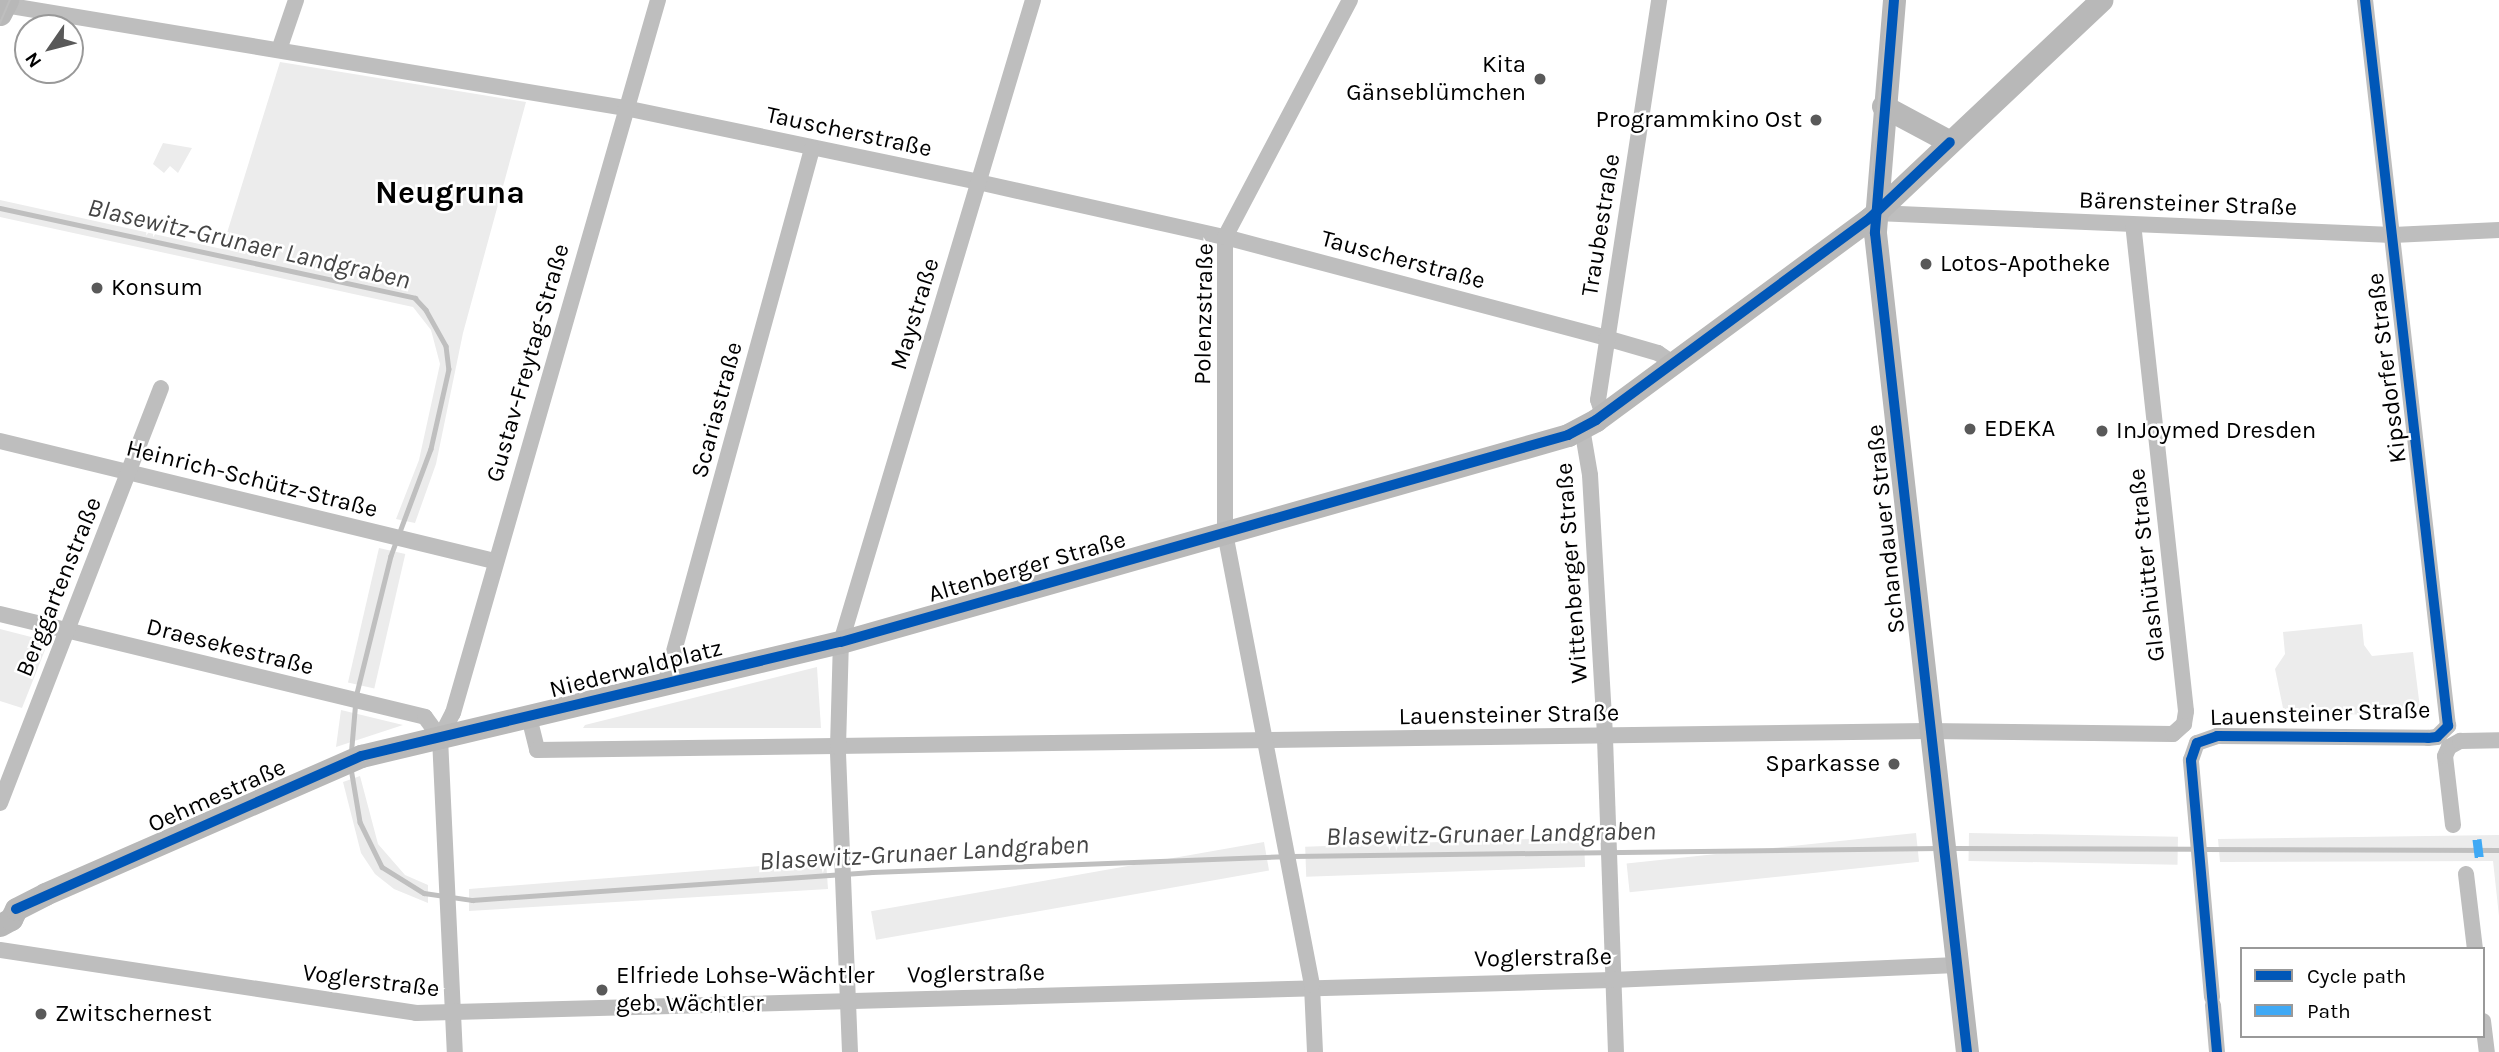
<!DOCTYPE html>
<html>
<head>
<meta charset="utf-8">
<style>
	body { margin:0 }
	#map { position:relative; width:2499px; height:1052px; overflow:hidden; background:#fff; font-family:Karla,sans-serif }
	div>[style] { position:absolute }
	.green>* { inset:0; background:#ececec; transform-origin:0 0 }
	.stream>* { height:4.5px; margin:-2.25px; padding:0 2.25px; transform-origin:2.25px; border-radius:2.25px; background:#bfbfbf }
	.street>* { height:16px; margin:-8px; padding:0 8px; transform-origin:8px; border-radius:8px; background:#bebebe }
	.secondary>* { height:23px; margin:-11.5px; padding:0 11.5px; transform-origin:11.5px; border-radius:11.5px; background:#b8b8b8 }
	.tram>* { height:2px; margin:-1px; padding:0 1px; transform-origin:1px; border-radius:1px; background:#bebebe }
	.quiet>* { height:9px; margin-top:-4.5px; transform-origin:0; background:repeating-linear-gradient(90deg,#3fa9f5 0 18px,transparent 0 27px) }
	.cycleway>* { height:10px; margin:-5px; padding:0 5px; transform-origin:5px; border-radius:5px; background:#0057b8 }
	.dots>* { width:19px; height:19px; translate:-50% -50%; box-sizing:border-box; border:4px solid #fff; border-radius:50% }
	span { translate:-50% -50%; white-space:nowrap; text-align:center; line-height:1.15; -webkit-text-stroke:5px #fff; paint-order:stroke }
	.poi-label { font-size:24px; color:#000 }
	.right { translate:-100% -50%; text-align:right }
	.left { translate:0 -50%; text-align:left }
	.street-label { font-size:24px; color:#000 }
	.water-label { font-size:26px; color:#444; font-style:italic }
	.district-label { font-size:32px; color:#000; font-weight:700 }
	.legend { position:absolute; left:2240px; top:947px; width:245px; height:91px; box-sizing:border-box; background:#fff; border:2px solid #999; margin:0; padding:9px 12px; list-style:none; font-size:21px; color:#000 }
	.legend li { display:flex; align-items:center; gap:14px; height:35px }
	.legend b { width:35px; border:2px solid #999 }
	.north { position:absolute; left:14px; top:14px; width:70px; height:70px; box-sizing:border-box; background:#fff; border:2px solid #999; border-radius:50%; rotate:235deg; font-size:19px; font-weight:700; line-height:28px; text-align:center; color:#000 }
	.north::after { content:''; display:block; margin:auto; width:24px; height:32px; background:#595959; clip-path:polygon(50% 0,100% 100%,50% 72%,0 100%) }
</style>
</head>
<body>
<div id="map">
	<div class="green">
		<i style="clip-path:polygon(280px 62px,526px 102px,463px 333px,436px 464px,415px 523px,396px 519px,419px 460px,440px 364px,431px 330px,413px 307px,0 217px,0 200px,222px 249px)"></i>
		<i style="clip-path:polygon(163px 143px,192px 148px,178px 173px,170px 166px,164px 173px,153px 164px)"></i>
		<i style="left:379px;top:548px;width:27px;height:138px;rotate:13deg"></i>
		<i style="clip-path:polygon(2362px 624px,2364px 645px,2372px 656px,2413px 652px,2421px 716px,2294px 713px,2283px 708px,2275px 669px,2285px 654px,2283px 632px)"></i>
		<i style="clip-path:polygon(0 629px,39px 639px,45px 650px,22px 708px,0 701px)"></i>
		<i style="clip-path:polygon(817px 667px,821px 728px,583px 728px,585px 725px)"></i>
		<i style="clip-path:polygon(341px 710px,403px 725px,336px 747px)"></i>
		<i style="clip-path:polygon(360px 776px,378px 844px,405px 875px,428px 885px,428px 903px,394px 889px,375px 874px,361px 853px,343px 782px)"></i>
		<i style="left:1916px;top:833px;width:29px;height:291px;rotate:84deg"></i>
		<i style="left:1969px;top:833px;width:209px;height:28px;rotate:1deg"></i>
		<i style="clip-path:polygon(2499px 835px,2499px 916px,2493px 861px,2220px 862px,2218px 839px)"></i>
		<i style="left:1584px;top:837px;width:30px;height:279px;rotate:88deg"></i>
		<i style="left:1264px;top:842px;width:29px;height:399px;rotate:80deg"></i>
		<i style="clip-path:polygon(826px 861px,828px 889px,469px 911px,469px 889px)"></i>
	</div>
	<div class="stream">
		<i style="left:0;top:208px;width:425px;rotate:12.2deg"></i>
		<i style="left:415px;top:298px;width:16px;rotate:47deg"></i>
		<i style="left:426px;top:310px;width:41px;rotate:60.9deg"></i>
		<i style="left:446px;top:346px;width:23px;rotate:83deg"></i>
		<i style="left:449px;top:369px;width:82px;rotate:102.7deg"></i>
		<i style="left:431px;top:449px;width:114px;rotate:110.5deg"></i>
		<i style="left:391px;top:556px;width:145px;rotate:103.9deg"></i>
		<i style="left:351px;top:752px;width:47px;rotate:-85.1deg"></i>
		<i style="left:351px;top:768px;width:55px;rotate:80.5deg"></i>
		<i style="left:360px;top:822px;width:50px;rotate:63.9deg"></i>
		<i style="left:382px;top:867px;width:49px;rotate:31.8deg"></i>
		<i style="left:424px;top:893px;width:49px;rotate:8.3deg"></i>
		<i style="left:472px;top:900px;width:401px;rotate:-4deg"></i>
		<i style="left:872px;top:872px;width:412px;rotate:-2.2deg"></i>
		<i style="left:1950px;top:848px;width:244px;rotate:0.2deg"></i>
		<i style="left:2202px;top:849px;width:297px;rotate:0.2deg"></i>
		<i style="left:1292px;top:856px;width:646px;rotate:-0.71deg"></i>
	</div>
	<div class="street">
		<i style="left:5px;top:5px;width:628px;rotate:9.43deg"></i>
		<i style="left:625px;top:108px;width:361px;rotate:11.8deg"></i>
		<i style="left:978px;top:182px;width:253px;rotate:12.6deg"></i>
		<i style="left:1225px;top:237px;width:394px;rotate:14.8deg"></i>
		<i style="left:1606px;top:338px;width:54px;rotate:16.1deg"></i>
		<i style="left:1658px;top:353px;width:16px;rotate:35deg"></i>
		<i style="left:279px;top:50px;width:53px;rotate:-71.2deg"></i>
		<i style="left:1876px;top:213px;width:517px;rotate:2.44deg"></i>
		<i style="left:2393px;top:235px;width:106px;rotate:-2.7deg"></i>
		<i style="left:1603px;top:415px;width:16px;rotate:-108deg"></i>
		<i style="left:1598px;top:400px;width:405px;rotate:-81.3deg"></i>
		<i style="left:1582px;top:428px;width:48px;rotate:80.3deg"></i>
		<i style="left:1590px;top:475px;width:263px;rotate:86.7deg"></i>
		<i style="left:1605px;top:738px;width:314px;rotate:88deg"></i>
		<i style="left:0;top:441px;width:508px;rotate:13.65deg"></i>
		<i style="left:0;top:614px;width:437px;rotate:13.6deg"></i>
		<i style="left:425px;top:717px;width:26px;rotate:54deg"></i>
		<i style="left:665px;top:684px;width:555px;rotate:-74.64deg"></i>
		<i style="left:529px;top:717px;width:34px;rotate:76deg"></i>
		<i style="left:537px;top:750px;width:1390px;rotate:-0.78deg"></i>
		<i style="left:1927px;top:731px;width:246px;rotate:0.7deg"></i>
		<i style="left:2173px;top:734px;width:15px;rotate:-42deg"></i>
		<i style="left:2184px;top:724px;width:13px;rotate:-81deg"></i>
		<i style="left:2186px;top:711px;width:488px;rotate:-96.2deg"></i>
		<i style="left:440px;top:738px;width:28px;rotate:-63deg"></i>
		<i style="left:453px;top:713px;width:742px;rotate:-73.96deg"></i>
		<i style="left:440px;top:738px;width:314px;rotate:87.3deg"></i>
		<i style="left:0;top:803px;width:445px;rotate:-68.8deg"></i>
		<i style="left:2453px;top:825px;width:69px;rotate:-96.6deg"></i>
		<i style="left:2445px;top:756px;width:10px;rotate:-66deg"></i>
		<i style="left:2449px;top:747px;width:13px;rotate:-29deg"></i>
		<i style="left:2460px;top:741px;width:39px;rotate:-1deg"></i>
		<i style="left:2466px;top:874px;width:76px;rotate:83.2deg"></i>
		<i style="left:0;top:950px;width:421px;rotate:8.6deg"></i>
		<i style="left:416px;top:1013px;width:1196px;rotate:-1.58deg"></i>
		<i style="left:1612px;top:980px;width:345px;rotate:-2.5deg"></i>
		<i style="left:2212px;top:997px;width:238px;rotate:-95.1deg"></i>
		<i style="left:2191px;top:760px;width:18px;rotate:-71deg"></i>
		<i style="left:2197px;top:743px;width:21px;rotate:-19deg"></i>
		<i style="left:2217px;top:736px;width:211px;rotate:0.5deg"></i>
		<i style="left:2428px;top:738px;width:9px;rotate:-6deg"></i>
		<i style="left:2437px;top:737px;width:16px;rotate:-45deg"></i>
		<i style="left:2448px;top:726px;width:731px;rotate:-96.52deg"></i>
		<i style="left:2213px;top:1005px;width:47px;rotate:85.1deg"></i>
		<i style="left:2483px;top:1021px;width:31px;rotate:83deg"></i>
		<i style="left:850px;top:1052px;width:305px;rotate:-92.3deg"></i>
		<i style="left:838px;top:747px;width:105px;rotate:-88.4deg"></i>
		<i style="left:841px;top:642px;width:670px;rotate:-73.35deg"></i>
		<i style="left:1315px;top:1052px;width:67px;rotate:-92.6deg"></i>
		<i style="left:1312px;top:985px;width:460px;rotate:-100.9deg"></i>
		<i style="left:1225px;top:533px;width:296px;rotate:-90deg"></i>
		<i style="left:1225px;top:237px;width:268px;rotate:-62.2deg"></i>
	</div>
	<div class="secondary">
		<i style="left:1894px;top:0;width:234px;rotate:94.7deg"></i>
		<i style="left:1875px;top:233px;width:824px;rotate:83.59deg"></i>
		<i style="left:0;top:14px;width:16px;rotate:-63deg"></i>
		<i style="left:1883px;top:106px;width:76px;rotate:28.2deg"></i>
		<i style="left:0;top:925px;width:13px;rotate:-29deg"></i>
		<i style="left:11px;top:919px;width:11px;rotate:-63deg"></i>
		<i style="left:16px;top:909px;width:33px;rotate:-27deg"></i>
		<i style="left:45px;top:894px;width:345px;rotate:-23.6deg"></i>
		<i style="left:361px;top:756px;width:493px;rotate:-13.4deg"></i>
		<i style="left:841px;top:642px;width:756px;rotate:-15.89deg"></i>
		<i style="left:1568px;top:435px;width:32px;rotate:-28deg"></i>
		<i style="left:1596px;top:420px;width:340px;rotate:-36.4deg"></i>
		<i style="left:1870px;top:218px;width:318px;rotate:-43.3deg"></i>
	</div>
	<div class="tram">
		<i style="left:1889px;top:0;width:178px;rotate:95.8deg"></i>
		<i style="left:1871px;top:177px;width:58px;rotate:89deg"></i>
		<i style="left:1872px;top:235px;width:822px;rotate:83.64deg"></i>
		<i style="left:0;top:23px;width:25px;rotate:-67deg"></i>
		<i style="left:1880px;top:199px;width:84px;rotate:-85.2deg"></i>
	</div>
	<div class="quiet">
		<i style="left:2477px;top:839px;width:24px;rotate:83deg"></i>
	</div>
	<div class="cycleway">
		<i style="left:1894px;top:0;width:234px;rotate:94.7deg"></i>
		<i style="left:1875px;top:233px;width:824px;rotate:83.59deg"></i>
		<i style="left:16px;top:909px;width:377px;rotate:-23.9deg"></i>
		<i style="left:361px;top:756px;width:493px;rotate:-13.4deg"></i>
		<i style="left:841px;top:642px;width:756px;rotate:-15.89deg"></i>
		<i style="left:1568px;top:435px;width:32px;rotate:-28deg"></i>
		<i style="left:1596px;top:420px;width:340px;rotate:-36.4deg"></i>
		<i style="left:1870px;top:218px;width:110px;rotate:-43.5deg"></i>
		<i style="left:2217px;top:1052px;width:293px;rotate:-95.1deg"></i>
		<i style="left:2191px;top:760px;width:18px;rotate:-71deg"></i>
		<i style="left:2197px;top:743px;width:21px;rotate:-19deg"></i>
		<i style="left:2217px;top:736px;width:211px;rotate:0.5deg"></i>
		<i style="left:2428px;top:738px;width:9px;rotate:-6deg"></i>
		<i style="left:2437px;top:737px;width:16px;rotate:-45deg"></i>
		<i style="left:2448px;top:726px;width:731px;rotate:-96.52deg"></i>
	</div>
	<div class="dots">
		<i style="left:1540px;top:79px;background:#595959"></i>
		<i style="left:1816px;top:120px;background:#595959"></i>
		<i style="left:1926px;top:264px;background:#595959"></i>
		<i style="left:97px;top:288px;background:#595959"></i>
		<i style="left:1970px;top:429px;background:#595959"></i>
		<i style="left:2102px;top:431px;background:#595959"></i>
		<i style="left:1894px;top:764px;background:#595959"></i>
		<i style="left:602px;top:990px;background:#595959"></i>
		<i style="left:41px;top:1014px;background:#595959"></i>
	</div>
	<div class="poi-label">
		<span class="right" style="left:1526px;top:79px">Kita<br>Gänseblümchen</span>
		<span class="right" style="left:1802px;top:120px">Programmkino Ost</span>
		<span class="left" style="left:1940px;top:264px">Lotos-Apotheke</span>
		<span class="left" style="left:111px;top:288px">Konsum</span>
		<span class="left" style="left:1984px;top:429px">EDEKA</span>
		<span class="left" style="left:2116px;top:431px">InJoymed Dresden</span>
		<span class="right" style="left:1880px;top:764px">Sparkasse</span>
		<span class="left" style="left:616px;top:990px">Elfriede Lohse-Wächtler<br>geb. Wächtler</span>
		<span class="left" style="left:55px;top:1014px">Zwitschernest</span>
	</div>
	<div class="street-label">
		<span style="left:849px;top:132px;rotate:12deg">Tauscherstraße</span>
		<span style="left:2188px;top:204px;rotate:2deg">Bärensteiner Straße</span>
		<span style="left:1601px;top:225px;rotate:-81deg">Traubestraße</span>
		<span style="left:1403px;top:260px;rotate:15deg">Tauscherstraße</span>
		<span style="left:915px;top:314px;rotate:-73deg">Maystraße</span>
		<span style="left:1204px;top:314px;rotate:-89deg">Polenzstraße</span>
		<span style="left:528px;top:363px;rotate:-74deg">Gustav-Freytag-Straße</span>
		<span style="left:2387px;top:368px;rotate:-97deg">Kipsdorfer Straße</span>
		<span style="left:717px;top:410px;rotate:-75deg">Scariastraße</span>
		<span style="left:252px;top:479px;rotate:14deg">Heinrich-Schütz-Straße</span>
		<span style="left:1886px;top:529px;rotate:-96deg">Schandauer Straße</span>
		<span style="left:2147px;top:565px;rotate:-96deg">Glashütter Straße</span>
		<span style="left:1027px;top:567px;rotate:-16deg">Altenberger Straße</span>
		<span style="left:1572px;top:573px;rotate:-94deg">Wittenberger Straße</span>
		<span style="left:59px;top:587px;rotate:-68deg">Berggartenstraße</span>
		<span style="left:230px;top:647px;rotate:14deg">Draesekestraße</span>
		<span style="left:636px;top:669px;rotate:-14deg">Niederwaldplatz</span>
		<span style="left:2320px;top:714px;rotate:-2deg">Lauensteiner Straße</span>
		<span style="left:1509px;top:715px;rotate:-1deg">Lauensteiner Straße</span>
		<span style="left:217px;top:796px;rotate:-24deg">Oehmestraße</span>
		<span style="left:1543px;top:958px;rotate:-1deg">Voglerstraße</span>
		<span style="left:976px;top:974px;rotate:-1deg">Voglerstraße</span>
		<span style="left:371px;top:981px;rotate:7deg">Voglerstraße</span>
	</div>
	<div class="water-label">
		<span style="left:249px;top:244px;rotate:13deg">Blasewitz‐Grunaer Landgraben</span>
		<span style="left:1491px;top:834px;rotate:-1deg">Blasewitz‐Grunaer Landgraben</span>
		<span style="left:924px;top:853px;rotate:-3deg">Blasewitz‐Grunaer Landgraben</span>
	</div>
	<div class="district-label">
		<span style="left:450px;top:193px">Neugruna</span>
	</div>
	<ul class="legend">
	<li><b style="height:9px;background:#0057b8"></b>Cycle path</li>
	<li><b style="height:9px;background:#3fa9f5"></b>Path</li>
	</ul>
	<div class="north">N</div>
</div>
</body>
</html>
